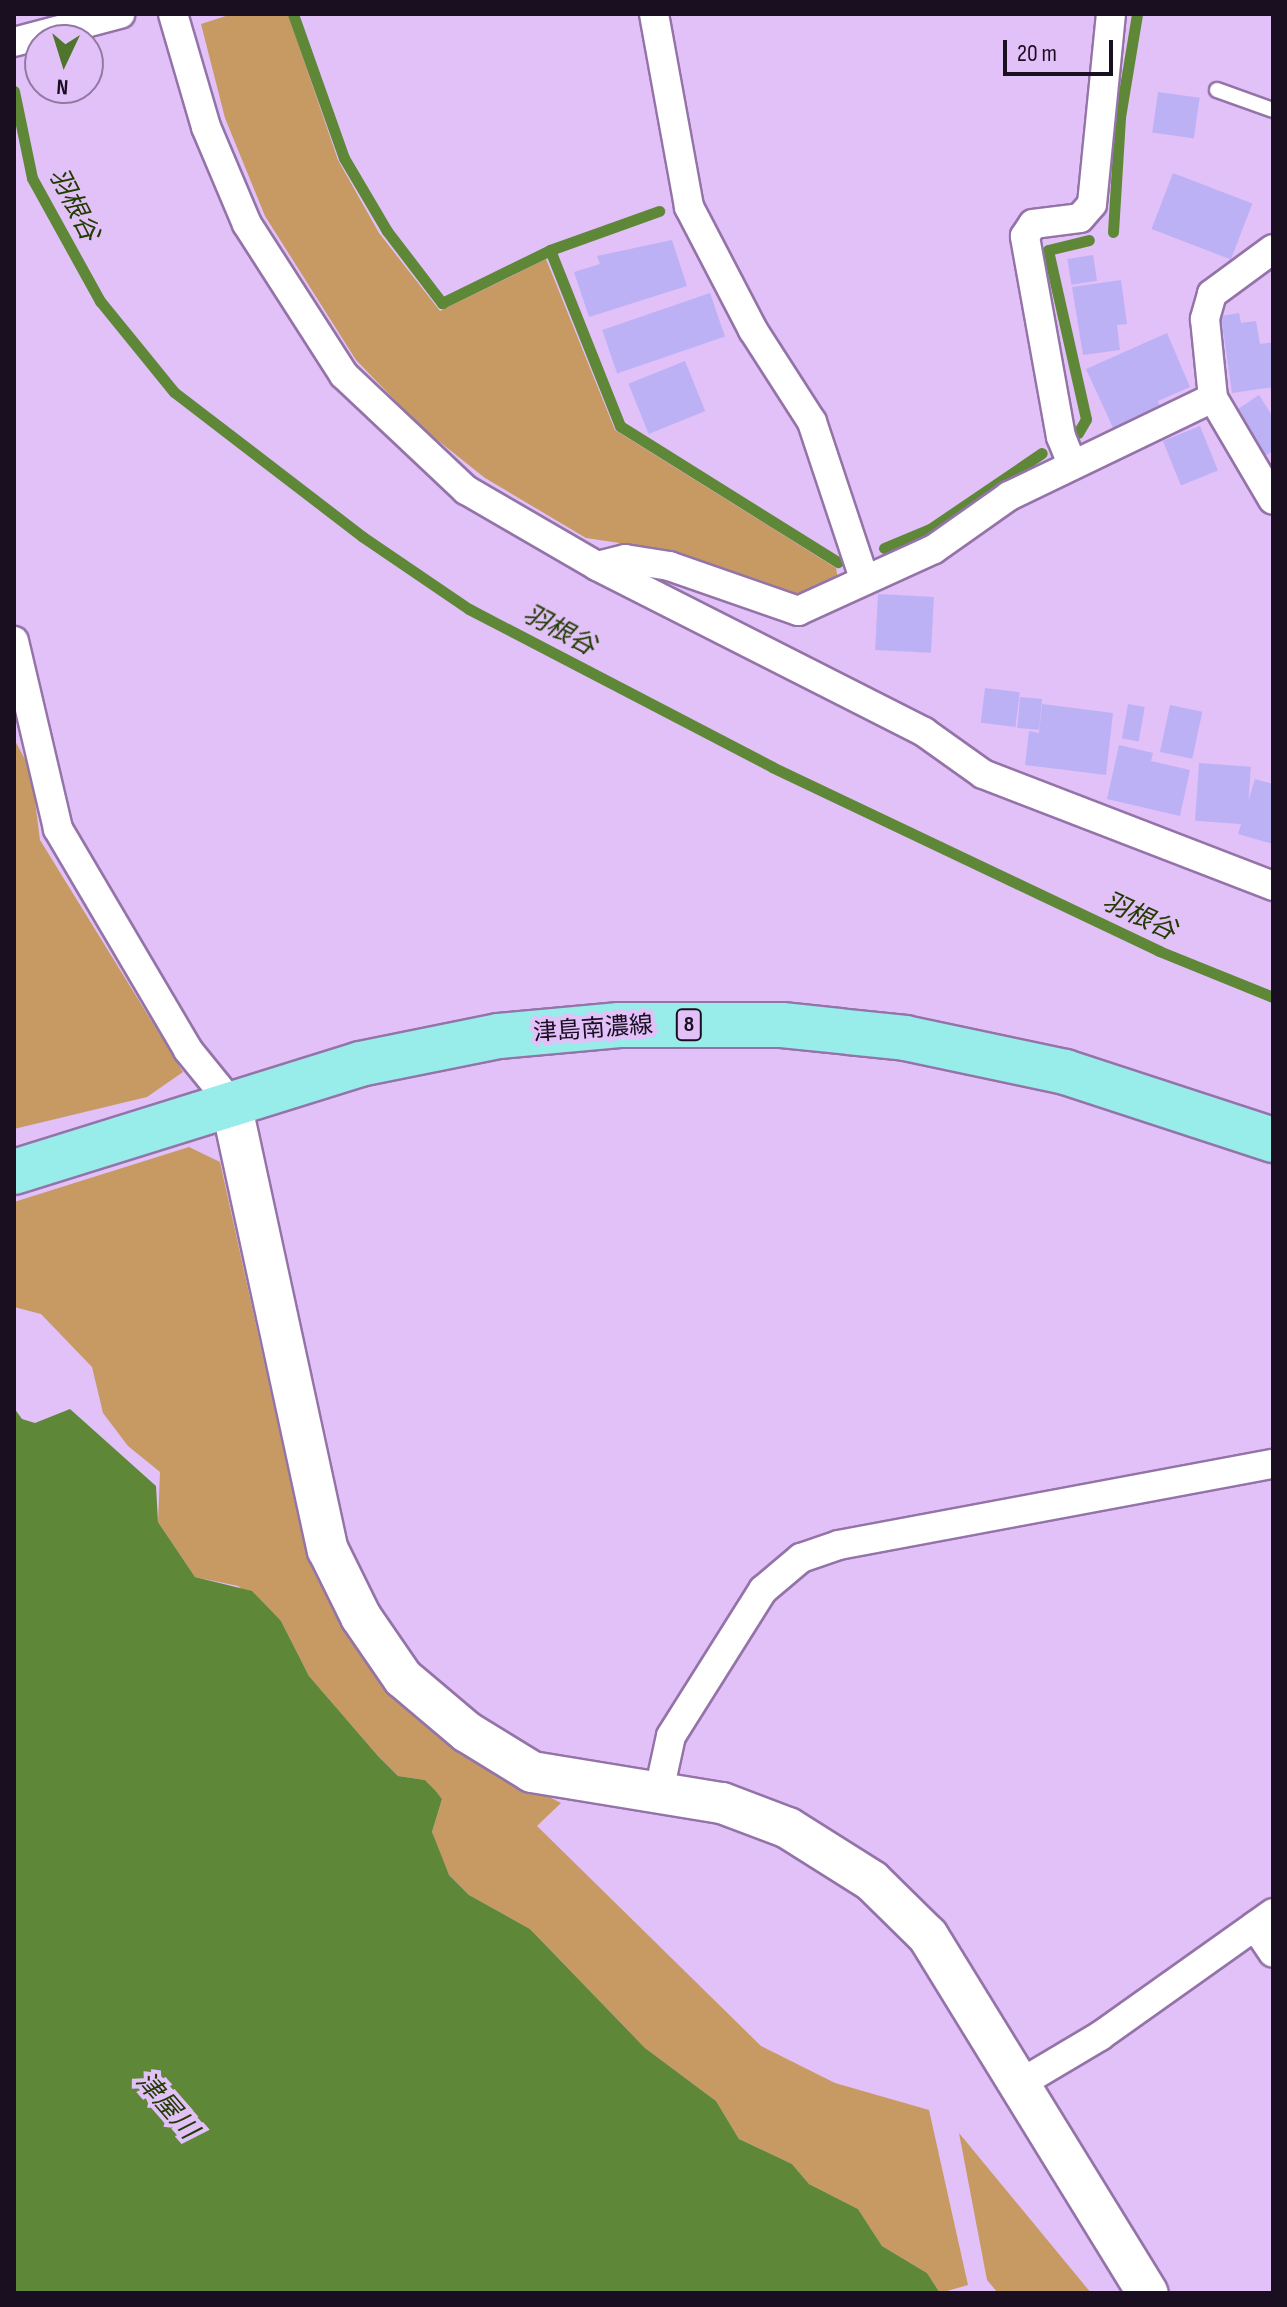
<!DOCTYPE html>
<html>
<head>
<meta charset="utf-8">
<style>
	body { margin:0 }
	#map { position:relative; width:1287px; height:2307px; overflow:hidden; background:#e2c0f8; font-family:"Sofia Sans Condensed","Noto Sans JP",sans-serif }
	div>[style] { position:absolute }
	.green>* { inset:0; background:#c79a63 }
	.water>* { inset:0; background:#5e8737 }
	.stream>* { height:11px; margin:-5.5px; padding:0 5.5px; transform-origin:5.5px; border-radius:5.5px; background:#5e8737 }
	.building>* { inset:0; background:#bdb1f5; transform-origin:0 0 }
	.roads { filter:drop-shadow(2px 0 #9474a8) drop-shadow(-2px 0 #9474a8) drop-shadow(0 2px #9474a8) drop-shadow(0 -2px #9474a8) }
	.lane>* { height:14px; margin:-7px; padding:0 7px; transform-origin:7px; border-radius:7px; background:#fff }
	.street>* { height:28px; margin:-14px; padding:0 14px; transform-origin:14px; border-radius:14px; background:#fff }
	.secondary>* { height:40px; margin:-20px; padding:0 20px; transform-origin:20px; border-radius:20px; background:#fff }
	.primary>* { height:44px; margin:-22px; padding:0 22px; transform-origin:22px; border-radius:22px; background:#98ece9 }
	span { translate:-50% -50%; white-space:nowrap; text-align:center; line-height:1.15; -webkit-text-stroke:8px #e2c0f8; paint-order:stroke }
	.shield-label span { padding:2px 6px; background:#e2c0f8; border:2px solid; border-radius:6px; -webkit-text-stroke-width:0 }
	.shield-label { font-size:22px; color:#1a0e21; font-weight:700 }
	.street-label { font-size:24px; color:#1a0e21 }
	.water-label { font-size:26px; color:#213c00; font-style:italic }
	.frame { position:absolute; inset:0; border:16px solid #1a0e21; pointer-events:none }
	.north { position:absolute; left:24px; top:24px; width:80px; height:80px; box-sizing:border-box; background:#e2c0f8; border:2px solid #9279a2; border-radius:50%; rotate:184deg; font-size:22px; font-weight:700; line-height:32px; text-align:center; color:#1a0e21 }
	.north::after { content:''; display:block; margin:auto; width:28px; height:36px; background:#4f742d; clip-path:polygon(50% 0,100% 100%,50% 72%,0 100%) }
	.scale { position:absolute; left:1003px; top:40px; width:110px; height:36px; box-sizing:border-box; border:4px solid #1a0e21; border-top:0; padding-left:10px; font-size:24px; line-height:28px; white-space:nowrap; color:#1a0e21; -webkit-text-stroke:6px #e2c0f8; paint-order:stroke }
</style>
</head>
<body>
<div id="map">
	<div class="green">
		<i style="clip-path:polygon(232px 14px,288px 14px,338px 160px,379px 233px,440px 311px,546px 259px,615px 430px,836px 568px,838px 579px,787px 599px,653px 548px,586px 538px,485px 478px,421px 427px,356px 360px,265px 216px,225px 118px,201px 24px)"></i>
		<i style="clip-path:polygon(14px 739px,31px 770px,40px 840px,183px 1072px,147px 1097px,14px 1129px)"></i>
		<i style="clip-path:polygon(189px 1147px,220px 1162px,305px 1547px,339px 1620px,375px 1674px,462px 1753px,561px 1803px,537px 1826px,761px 2046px,835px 2083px,929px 2110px,968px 2285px,940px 2293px,927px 2273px,882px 2246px,858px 2209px,809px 2184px,792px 2164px,739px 2139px,716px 2101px,645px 2048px,530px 1929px,469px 1895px,449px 1875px,436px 1847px,432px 1832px,442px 1799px,435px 1790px,425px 1780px,398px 1776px,378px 1756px,309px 1676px,281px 1621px,238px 1586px,195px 1577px,158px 1522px,160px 1472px,128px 1446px,103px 1413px,92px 1367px,41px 1314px,14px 1307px,14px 1202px)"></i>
		<i style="clip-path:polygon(959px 2133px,1091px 2293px,998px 2293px,987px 2280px)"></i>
	</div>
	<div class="water">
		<i style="clip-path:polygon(14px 1408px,22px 1419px,35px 1423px,70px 1409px,156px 1486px,158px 1522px,195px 1577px,252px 1591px,281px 1621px,309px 1676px,378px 1756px,398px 1776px,425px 1780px,435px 1790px,442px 1799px,432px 1832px,449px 1875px,469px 1895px,530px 1929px,645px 2048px,716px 2101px,739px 2139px,792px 2164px,809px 2184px,858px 2209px,882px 2246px,927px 2273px,940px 2293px,14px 2293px)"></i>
	</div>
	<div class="stream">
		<i style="left:293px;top:14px;width:153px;rotate:70.5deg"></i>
		<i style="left:344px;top:158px;width:85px;rotate:59.5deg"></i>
		<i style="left:387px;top:231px;width:91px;rotate:52.6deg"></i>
		<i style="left:442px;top:303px;width:120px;rotate:-26.1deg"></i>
		<i style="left:550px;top:250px;width:189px;rotate:68.3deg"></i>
		<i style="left:620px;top:426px;width:257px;rotate:32deg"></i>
		<i style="left:14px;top:91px;width:89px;rotate:78.3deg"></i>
		<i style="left:32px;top:178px;width:141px;rotate:61.1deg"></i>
		<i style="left:100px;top:301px;width:117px;rotate:50.9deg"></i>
		<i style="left:174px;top:392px;width:238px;rotate:37.5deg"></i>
		<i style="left:363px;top:537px;width:128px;rotate:34.2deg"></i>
		<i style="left:469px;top:609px;width:342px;rotate:27.5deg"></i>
		<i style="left:772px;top:767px;width:429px;rotate:25.4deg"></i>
		<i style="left:1159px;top:951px;width:123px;rotate:22deg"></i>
		<i style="left:1113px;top:232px;width:115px;rotate:-86.5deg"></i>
		<i style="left:1120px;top:117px;width:104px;rotate:-80.6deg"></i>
		<i style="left:550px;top:250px;width:116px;rotate:-19.7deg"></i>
		<i style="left:1078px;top:433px;width:16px;rotate:-60deg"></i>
		<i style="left:1086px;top:419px;width:173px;rotate:-102.7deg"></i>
		<i style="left:1048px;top:250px;width:42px;rotate:-13.7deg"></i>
		<i style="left:884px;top:548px;width:50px;rotate:-22.4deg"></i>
		<i style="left:930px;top:529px;width:135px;rotate:-34.2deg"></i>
	</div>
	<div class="building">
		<i style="left:1158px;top:92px;width:42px;height:41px;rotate:8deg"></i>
		<i style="left:1173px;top:173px;width:85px;height:60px;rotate:21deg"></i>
		<i style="clip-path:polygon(672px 240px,687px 286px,589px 317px,574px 272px,600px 264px,597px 256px)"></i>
		<i style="left:1093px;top:255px;width:26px;height:26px;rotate:81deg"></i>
		<i style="clip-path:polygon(1121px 280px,1127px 324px,1117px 325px,1120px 350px,1083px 355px,1072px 287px)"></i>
		<i style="left:710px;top:293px;width:46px;height:114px;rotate:71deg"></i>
		<i style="clip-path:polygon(1239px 313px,1241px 323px,1256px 321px,1260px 344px,1273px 342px,1273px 387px,1232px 393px,1221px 316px)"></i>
		<i style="clip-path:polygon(1167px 333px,1190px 387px,1158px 401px,1161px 409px,1114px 430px,1086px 369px)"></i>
		<i style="left:685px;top:361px;width:54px;height:61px;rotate:68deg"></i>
		<i style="clip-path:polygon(1259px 395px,1273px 417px,1273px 451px,1265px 456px,1235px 411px)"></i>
		<i style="left:1200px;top:426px;width:48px;height:40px;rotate:68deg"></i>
		<i style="left:878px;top:594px;width:56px;height:56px;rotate:3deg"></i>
		<i style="left:985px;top:688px;width:35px;height:35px;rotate:7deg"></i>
		<i style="left:1020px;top:697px;width:22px;height:31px;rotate:5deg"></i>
		<i style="clip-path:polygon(1042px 704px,1113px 713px,1106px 775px,1025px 765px,1029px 731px,1039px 733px)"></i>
		<i style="left:1128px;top:704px;width:17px;height:35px;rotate:10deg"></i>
		<i style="left:1170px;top:705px;width:33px;height:48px;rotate:12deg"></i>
		<i style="clip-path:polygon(1119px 745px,1153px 753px,1151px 761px,1190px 770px,1180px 816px,1107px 799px)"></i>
		<i style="left:1199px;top:763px;width:52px;height:58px;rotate:4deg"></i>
		<i style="clip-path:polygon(1255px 779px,1273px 784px,1273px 844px,1238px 834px)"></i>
	</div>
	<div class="roads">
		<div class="lane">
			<i style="left:1217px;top:90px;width:59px;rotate:19.7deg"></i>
		</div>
		<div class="street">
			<i style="left:173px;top:14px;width:118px;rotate:73.7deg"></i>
			<i style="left:206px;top:127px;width:105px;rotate:67.1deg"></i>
			<i style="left:247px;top:224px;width:179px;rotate:57.3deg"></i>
			<i style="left:344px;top:375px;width:168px;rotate:43.3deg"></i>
			<i style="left:466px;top:490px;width:151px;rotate:30.1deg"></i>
			<i style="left:597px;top:566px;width:367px;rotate:26.9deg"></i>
			<i style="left:924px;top:732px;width:72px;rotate:35.4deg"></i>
			<i style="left:983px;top:774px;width:311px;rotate:21.1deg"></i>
			<i style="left:654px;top:14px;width:196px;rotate:79.7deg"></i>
			<i style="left:689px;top:207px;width:139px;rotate:62.5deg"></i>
			<i style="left:753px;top:330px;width:109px;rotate:57.3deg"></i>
			<i style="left:812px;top:422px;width:164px;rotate:71.6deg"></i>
			<i style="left:14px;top:42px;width:110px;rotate:-14.8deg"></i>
			<i style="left:1273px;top:249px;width:76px;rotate:143.6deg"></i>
			<i style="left:1212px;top:294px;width:26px;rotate:106deg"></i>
			<i style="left:1205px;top:319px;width:79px;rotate:84.2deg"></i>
			<i style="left:1213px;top:398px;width:118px;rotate:59.5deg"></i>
			<i style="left:1072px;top:464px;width:29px;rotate:-112deg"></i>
			<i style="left:1061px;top:437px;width:204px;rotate:-100.2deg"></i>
			<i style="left:1025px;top:236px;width:14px;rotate:-56deg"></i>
			<i style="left:1033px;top:224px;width:47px;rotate:-7.3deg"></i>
			<i style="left:1080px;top:218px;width:18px;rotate:-49deg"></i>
			<i style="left:1092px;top:204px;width:191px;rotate:-84.3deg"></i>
			<i style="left:597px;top:566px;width:29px;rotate:-14deg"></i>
			<i style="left:625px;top:559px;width:45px;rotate:9deg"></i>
			<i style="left:669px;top:566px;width:137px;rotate:19.2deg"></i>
			<i style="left:798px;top:611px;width:149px;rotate:-24.5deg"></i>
			<i style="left:934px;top:549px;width:92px;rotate:-35.2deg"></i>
			<i style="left:1009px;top:496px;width:226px;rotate:-25.7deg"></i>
			<i style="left:14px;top:641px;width:193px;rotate:76.8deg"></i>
			<i style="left:58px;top:829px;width:256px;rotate:59.5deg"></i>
			<i style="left:188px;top:1050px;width:68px;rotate:50.9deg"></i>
			<i style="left:659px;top:1791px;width:56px;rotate:-77.7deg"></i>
			<i style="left:671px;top:1736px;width:173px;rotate:-57.8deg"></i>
			<i style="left:763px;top:1590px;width:50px;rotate:-40.1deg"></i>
			<i style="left:801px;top:1558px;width:40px;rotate:-18.9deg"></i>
			<i style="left:839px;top:1545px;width:441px;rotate:-10.6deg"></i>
			<i style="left:1255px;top:1926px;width:32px;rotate:56deg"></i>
			<i style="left:1021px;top:2083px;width:92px;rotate:-30.7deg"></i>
			<i style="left:1100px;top:2036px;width:212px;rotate:-35.4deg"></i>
		</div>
		<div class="secondary">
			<i style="left:231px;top:1103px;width:457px;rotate:77.8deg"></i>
			<i style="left:328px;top:1550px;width:75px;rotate:63.8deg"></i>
			<i style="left:361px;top:1617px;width:74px;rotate:55.5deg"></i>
			<i style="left:403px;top:1678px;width:84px;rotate:40.2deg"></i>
			<i style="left:467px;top:1732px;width:76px;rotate:31.6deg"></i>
			<i style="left:532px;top:1772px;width:193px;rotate:9.3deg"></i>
			<i style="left:722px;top:1803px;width:71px;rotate:20.7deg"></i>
			<i style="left:788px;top:1828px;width:99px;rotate:32.2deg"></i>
			<i style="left:872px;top:1881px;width:78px;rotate:44.5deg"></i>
			<i style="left:928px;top:1936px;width:419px;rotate:58.4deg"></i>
		</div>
		<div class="primary">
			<i style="left:14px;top:1172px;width:362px;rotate:-17.3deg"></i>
			<i style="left:360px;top:1064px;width:142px;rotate:-11.4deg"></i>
			<i style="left:499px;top:1036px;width:121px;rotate:-5.2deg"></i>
			<i style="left:619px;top:1025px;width:163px"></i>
			<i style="left:782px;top:1025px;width:124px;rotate:6deg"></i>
			<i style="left:905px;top:1038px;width:164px;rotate:12deg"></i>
			<i style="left:1065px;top:1072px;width:219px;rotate:18.1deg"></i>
		</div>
	</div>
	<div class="shield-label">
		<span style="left:689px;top:1025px">8</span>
	</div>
	<div class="street-label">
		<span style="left:593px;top:1029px;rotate:-4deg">津島南濃線</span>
	</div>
	<div class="water-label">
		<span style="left:73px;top:205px;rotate:63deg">羽根谷</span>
		<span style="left:559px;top:631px;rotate:28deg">羽根谷</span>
		<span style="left:1139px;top:917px;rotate:25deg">羽根谷</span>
		<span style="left:166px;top:2106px;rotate:49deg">津屋川</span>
	</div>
	<div class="frame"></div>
	<div class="north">N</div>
	<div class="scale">20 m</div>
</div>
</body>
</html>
